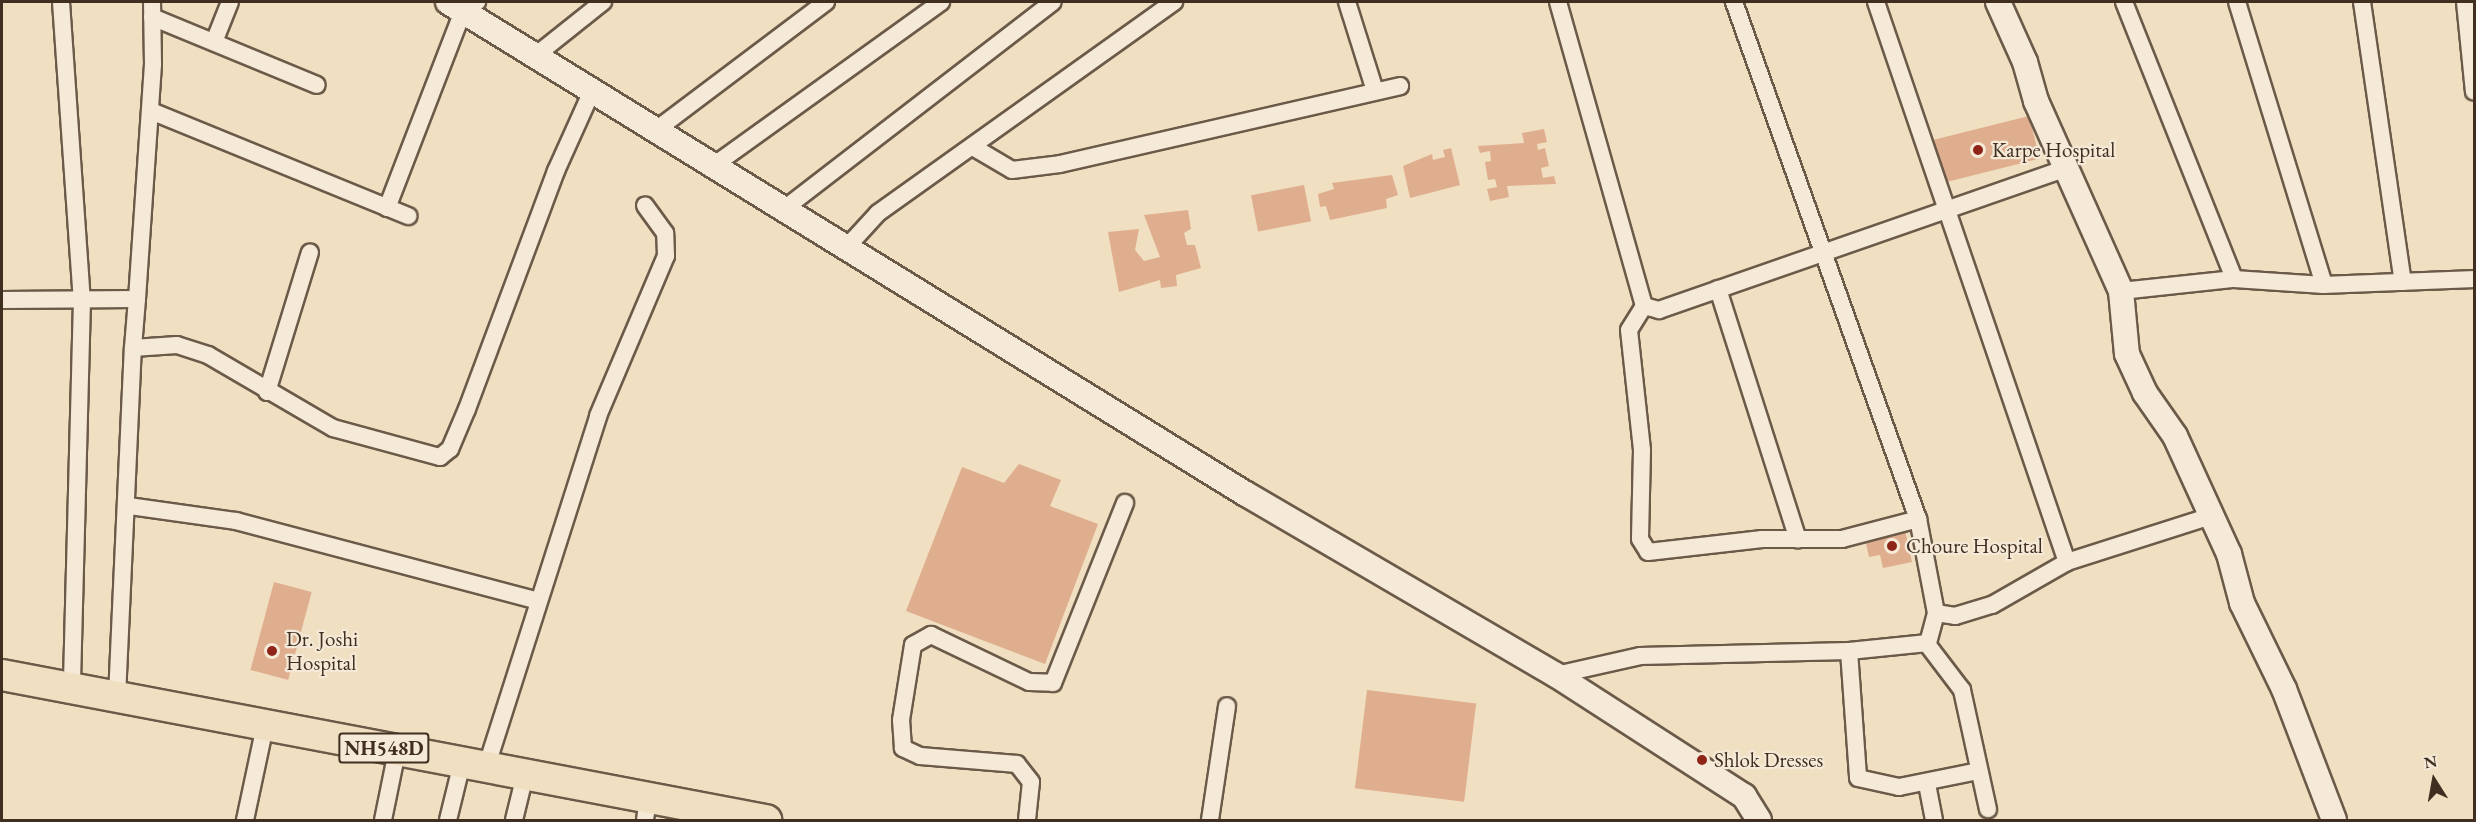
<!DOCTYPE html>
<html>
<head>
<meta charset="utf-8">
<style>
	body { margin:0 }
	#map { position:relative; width:2476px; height:822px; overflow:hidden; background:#f0dfc1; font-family:"EB Garamond",serif }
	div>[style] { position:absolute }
	.building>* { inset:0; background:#dfae8e; transform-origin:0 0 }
	.roads { filter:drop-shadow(2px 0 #6c5a49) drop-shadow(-2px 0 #6c5a49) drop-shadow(0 2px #6c5a49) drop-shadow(0 -2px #6c5a49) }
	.street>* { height:16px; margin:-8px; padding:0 8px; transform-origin:8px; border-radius:8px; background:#f5ead7 }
	.secondary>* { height:24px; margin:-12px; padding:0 12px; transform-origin:12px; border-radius:12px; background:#f5ead7 }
	.highway>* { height:30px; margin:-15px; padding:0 15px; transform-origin:15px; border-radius:15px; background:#f0dfc1 }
	.dots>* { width:16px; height:16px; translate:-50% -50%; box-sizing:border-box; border:3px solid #f5ead7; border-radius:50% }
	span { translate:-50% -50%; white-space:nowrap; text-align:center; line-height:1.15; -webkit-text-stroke:4.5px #f5ead7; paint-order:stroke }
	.shield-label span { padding:2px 4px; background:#f5ead7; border:2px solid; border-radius:4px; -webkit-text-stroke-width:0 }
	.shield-label { font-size:20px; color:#402e21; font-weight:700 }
	.poi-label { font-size:21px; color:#402e21 }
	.left { translate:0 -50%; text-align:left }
	.frame { position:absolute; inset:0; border:3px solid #402e21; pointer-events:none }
	.north { position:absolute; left:2404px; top:750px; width:60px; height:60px; -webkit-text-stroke:4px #f5ead7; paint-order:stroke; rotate:349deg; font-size:16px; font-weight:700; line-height:24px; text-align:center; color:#402e21 }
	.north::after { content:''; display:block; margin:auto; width:21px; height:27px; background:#402e21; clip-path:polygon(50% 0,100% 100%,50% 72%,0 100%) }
</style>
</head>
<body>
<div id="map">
	<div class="building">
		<i style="left:2029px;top:116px;width:44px;height:98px;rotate:76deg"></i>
		<i style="clip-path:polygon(1544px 129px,1547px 142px,1537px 144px,1538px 150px,1545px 148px,1549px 166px,1541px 168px,1543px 178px,1554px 176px,1556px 184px,1507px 186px,1509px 197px,1490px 201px,1487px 189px,1497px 187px,1495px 179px,1488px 180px,1485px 162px,1491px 161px,1490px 151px,1480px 153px,1478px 146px,1524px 143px,1522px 133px)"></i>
		<i style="clip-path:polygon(1451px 148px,1460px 185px,1410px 198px,1403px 166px,1432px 154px,1433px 160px,1445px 157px,1443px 150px)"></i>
		<i style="clip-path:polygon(1392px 175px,1398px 195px,1386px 199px,1387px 208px,1330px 220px,1326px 206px,1320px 207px,1318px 194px,1334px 189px,1332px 183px)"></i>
		<i style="left:1304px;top:185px;width:37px;height:54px;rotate:79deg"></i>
		<i style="clip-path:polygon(1188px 210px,1191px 229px,1184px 233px,1187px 245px,1195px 245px,1201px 268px,1176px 275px,1177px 286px,1161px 288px,1160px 280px,1119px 292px,1108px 232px,1139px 229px,1135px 250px,1144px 261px,1160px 257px,1144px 215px)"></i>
		<i style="clip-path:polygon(1019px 464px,1061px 480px,1050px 506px,1098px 524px,1045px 664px,906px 611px,962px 467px,1004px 483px)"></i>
		<i style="clip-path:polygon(1905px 530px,1912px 562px,1883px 568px,1880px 555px,1869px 557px,1865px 539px)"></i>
		<i style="left:274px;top:582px;width:39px;height:91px;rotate:15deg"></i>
		<i style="left:1367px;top:690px;width:110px;height:99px;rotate:7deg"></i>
	</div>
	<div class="roads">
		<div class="street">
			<i style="left:61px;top:2px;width:299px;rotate:86deg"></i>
			<i style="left:82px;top:300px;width:389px;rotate:91.5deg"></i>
			<i style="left:1347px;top:2px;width:93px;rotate:72.5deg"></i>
			<i style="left:1558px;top:2px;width:316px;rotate:74.2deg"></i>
			<i style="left:1644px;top:306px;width:16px;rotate:15deg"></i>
			<i style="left:1659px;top:310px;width:431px;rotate:-19.2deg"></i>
			<i style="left:1876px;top:2px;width:592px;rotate:71.17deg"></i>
			<i style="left:2067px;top:562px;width:151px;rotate:-17.7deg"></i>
			<i style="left:2124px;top:2px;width:298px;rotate:68.3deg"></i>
			<i style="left:2237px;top:2px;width:296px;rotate:72.9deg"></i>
			<i style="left:2362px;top:2px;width:283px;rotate:81.7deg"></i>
			<i style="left:2465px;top:2px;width:90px;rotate:84.3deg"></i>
			<i style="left:152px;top:17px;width:178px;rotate:22.4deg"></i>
			<i style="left:214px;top:42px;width:43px;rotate:-68.2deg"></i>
			<i style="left:535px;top:56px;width:87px;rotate:-38.5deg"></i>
			<i style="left:151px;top:111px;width:278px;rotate:22.2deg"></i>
			<i style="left:656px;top:130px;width:213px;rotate:-37deg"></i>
			<i style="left:973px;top:147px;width:45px;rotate:30.5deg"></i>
			<i style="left:1012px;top:170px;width:48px;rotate:-7.1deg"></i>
			<i style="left:1060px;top:164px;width:349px;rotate:-12.9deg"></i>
			<i style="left:713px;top:166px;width:281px;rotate:-35.7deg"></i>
			<i style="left:387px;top:208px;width:211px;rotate:-68.9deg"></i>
			<i style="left:463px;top:11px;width:17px;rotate:-33deg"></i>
			<i style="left:784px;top:209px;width:339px;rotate:-37.6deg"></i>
			<i style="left:846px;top:248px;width:47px;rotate:-47.6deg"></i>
			<i style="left:878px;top:213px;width:364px;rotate:-35.5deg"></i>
			<i style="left:1718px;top:289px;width:263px;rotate:72.3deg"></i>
			<i style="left:2121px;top:291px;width:114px;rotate:-6.1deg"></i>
			<i style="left:2234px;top:279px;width:90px;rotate:3.8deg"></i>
			<i style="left:2324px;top:285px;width:150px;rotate:-2.3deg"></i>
			<i style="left:137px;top:299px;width:236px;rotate:-86.1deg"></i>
			<i style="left:153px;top:64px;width:62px;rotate:-90.9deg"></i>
			<i style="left:2px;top:300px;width:135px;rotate:-0.4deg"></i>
			<i style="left:137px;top:299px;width:49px;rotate:94.7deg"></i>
			<i style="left:133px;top:348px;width:44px;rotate:-3.9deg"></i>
			<i style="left:177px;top:345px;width:33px;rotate:18deg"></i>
			<i style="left:208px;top:355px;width:145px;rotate:30.3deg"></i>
			<i style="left:333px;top:428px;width:111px;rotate:15.2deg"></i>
			<i style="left:440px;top:457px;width:13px;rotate:-39deg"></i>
			<i style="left:450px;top:449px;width:43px;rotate:-67deg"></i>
			<i style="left:467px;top:409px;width:254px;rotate:-69.5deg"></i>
			<i style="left:556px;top:171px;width:88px;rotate:-65.8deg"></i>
			<i style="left:1644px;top:306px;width:28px;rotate:122deg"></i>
			<i style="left:1629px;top:330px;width:121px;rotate:83.8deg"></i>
			<i style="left:1642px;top:450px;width:89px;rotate:91.3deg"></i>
			<i style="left:1640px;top:539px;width:15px;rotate:58deg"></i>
			<i style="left:1648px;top:552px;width:115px;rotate:-6.5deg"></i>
			<i style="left:1762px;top:539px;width:80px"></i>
			<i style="left:1842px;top:539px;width:79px;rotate:-14.7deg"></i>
			<i style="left:267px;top:392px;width:146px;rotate:-72.9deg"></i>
			<i style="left:129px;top:506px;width:108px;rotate:8deg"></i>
			<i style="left:236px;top:521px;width:313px;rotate:14.8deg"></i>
			<i style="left:1936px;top:613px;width:19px;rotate:9deg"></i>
			<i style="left:1955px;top:616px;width:39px;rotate:-17deg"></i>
			<i style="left:1992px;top:605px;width:86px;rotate:-29.8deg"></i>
			<i style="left:1927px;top:644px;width:58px;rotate:52.7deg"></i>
			<i style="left:1962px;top:690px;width:122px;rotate:77.7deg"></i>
			<i style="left:1849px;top:651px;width:127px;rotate:85.9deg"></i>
			<i style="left:1858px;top:778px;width:42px;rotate:12.4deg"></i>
			<i style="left:1899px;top:787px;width:81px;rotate:-11.4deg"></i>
			<i style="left:1556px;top:675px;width:86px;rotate:-12.7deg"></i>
			<i style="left:1640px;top:656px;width:209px;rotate:-1.4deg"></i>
			<i style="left:1849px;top:651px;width:79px;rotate:-5.8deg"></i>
			<i style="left:1928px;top:643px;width:31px;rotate:-75deg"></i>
			<i style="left:1936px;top:613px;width:96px;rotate:-100.8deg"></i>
			<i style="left:1918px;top:519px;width:549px;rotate:-109.59deg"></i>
			<i style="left:117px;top:697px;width:349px;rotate:-87.4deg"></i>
			<i style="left:486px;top:768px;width:369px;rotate:-72.3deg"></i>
			<i style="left:598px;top:416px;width:174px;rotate:-67deg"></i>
			<i style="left:666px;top:256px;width:23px;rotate:-92deg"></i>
			<i style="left:665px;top:233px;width:34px;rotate:-126deg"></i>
			<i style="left:1927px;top:784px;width:37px;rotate:79deg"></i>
			<i style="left:245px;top:820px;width:96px;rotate:-78deg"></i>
			<i style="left:383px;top:820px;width:70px;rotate:-78.5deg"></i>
			<i style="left:448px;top:820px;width:59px;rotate:-76.2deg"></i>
			<i style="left:514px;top:820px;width:46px;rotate:-76.3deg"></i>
			<i style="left:645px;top:820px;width:21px;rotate:-82deg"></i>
			<i style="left:1027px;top:820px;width:38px;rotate:-84deg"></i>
			<i style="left:1031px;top:782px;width:23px;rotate:-128deg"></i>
			<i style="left:1017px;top:764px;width:97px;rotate:-175.3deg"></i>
			<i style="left:920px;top:756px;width:19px;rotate:-155deg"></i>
			<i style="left:903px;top:748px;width:28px;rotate:-94deg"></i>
			<i style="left:901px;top:720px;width:76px;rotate:-80.9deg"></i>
			<i style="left:913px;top:645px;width:21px;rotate:-29deg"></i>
			<i style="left:931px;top:635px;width:109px;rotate:25.6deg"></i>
			<i style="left:1029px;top:682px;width:24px;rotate:2deg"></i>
			<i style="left:1053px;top:683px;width:194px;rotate:-68.2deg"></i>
			<i style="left:1210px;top:820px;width:115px;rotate:-81.5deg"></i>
		</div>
		<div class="secondary">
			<i style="left:448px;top:2px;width:937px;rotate:31.66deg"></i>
			<i style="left:1246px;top:494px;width:359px;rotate:30.3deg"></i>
			<i style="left:1556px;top:675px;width:224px;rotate:32.8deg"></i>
			<i style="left:1744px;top:796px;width:28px;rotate:58deg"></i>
			<i style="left:1998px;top:2px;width:66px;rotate:65.8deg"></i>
			<i style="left:2025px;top:62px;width:41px;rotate:74.2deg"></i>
			<i style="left:2036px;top:101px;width:208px;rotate:65.9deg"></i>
			<i style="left:2121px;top:291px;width:63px;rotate:84.6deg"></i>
			<i style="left:2127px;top:354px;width:43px;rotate:65.2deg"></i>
			<i style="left:2145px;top:393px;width:52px;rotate:55.1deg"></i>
			<i style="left:2175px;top:436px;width:130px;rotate:65.4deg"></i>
			<i style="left:2229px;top:554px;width:51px;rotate:75.1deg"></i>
			<i style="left:2242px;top:603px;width:96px;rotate:64deg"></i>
			<i style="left:2284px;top:689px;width:140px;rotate:69.1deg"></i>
		</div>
		<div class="highway">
			<i style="left:2px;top:675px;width:778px;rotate:10.75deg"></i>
		</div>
	</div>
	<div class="dots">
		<i style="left:1978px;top:150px;background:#8f2418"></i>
		<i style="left:1892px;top:546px;background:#8f2418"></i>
		<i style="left:272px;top:651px;background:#8f2418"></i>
		<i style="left:1702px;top:760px;background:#8f2418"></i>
	</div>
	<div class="shield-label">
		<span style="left:384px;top:748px">NH548D</span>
	</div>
	<div class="poi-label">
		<span class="left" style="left:1992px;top:150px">Karpe Hospital</span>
		<span class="left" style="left:1906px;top:546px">Choure Hospital</span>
		<span class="left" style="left:286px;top:651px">Dr. Joshi<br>Hospital</span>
		<span class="left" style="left:1714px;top:760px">Shlok Dresses</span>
	</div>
	<div class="frame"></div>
	<div class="north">N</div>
</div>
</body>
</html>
